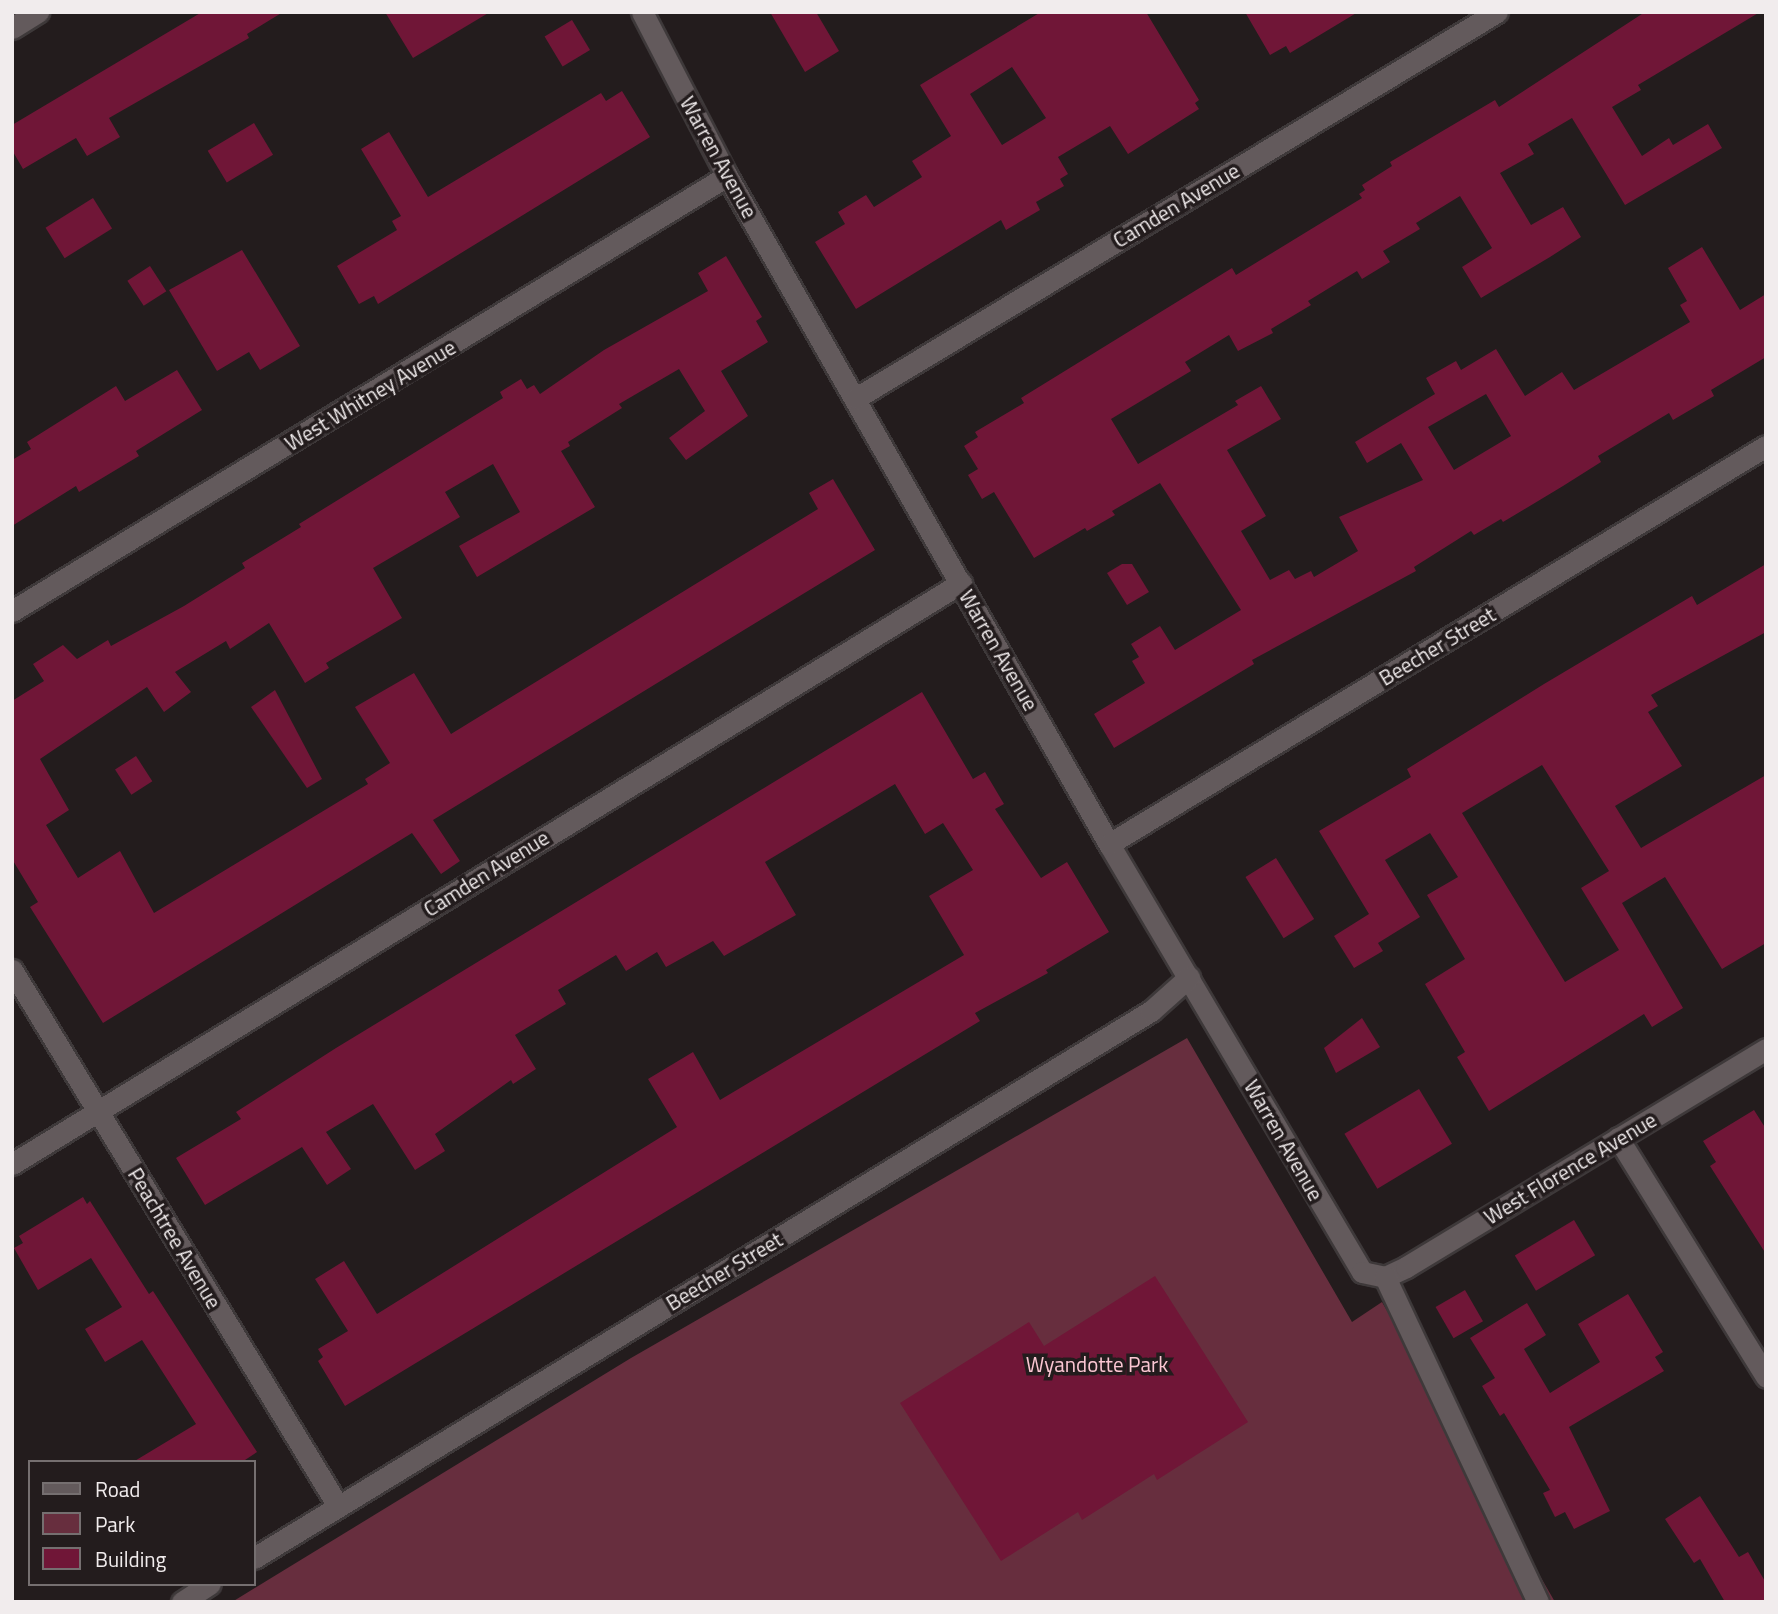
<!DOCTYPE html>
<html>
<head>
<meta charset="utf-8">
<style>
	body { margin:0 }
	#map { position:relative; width:1778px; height:1614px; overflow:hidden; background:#231c1d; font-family:"Titillium Web",sans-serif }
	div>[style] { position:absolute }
	.green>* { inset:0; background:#672e3e }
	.building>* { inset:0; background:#701637; transform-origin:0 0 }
	.roads { filter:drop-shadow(2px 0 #3e393a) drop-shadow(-2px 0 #3e393a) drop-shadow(0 2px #3e393a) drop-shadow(0 -2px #3e393a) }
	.minor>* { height:21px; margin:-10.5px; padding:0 10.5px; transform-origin:10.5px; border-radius:10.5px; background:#635a5c }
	span { translate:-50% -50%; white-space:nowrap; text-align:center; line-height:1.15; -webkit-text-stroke:7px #231c1d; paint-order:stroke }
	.street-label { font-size:21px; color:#f1eced }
	.park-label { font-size:21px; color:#fcc7d3 }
	.frame { position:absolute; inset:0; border:14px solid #f1eced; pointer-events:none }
	.legend { position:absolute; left:28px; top:1460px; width:228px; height:126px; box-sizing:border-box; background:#231c1d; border:2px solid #756f70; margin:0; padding:9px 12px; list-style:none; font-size:21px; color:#f1eced }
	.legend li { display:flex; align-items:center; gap:14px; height:35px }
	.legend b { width:35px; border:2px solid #756f70 }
</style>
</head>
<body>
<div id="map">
	<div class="green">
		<i style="clip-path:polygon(1187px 1038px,1352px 1322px,1382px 1302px,1555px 1602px,232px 1602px,631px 1358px)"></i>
	</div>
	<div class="building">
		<i style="clip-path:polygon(202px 12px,283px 12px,247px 34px,249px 38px,109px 118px,120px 137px,87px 156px,76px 138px,23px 169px,12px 150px,12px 125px)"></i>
		<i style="clip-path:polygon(385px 12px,490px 12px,413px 58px)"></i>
		<i style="clip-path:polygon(770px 12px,816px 12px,839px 51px,805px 72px)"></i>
		<i style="clip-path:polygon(evenodd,1041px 12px,1146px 12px,1199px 100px,1195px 103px,1199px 109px,1128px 154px,1110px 126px,1058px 157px,1068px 174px,1060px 179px,1064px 186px,1036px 202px,1040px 210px,1006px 230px,1001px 220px,856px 309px,815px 242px,845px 224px,838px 212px,866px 195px,874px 207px,922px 177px,912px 161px,951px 136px,920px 85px,1041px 12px,1012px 67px,1046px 118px,1002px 145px,970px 94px,1012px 67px)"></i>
		<i style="clip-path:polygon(1245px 12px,1358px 12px,1290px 53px,1286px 46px,1270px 55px)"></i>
		<i style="clip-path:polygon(evenodd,1645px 12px,1760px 12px,1638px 85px,1641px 90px,1612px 107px,1642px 156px,1669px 138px,1673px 145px,1708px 124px,1722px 148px,1625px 205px,1572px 118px,1528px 144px,1534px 154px,1500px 173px,1531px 225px,1563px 207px,1581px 237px,1550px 257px,1481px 298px,1462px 267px,1492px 248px,1460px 196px,1416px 223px,1420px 229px,1383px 251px,1390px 262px,1362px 279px,1357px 271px,1308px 301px,1311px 305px,1271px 329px,1273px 333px,1238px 351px,1229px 335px,1185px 362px,1191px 371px,1111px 419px,1138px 464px,1238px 405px,1235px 401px,1261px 386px,1281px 419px,1227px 450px,1266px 516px,1241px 531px,1270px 580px,1289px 570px,1295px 579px,1311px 571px,1314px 577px,1358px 551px,1339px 517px,1423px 480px,1401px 443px,1367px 463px,1355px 442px,1435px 394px,1426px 378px,1456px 361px,1461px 370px,1496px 349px,1525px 396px,1562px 372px,1574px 390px,1690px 322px,1680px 305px,1687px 301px,1668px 268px,1702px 247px,1740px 310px,1766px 294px,1766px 357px,1711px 390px,1714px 396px,1673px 420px,1669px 413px,1598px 456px,1601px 462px,1563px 486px,1503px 522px,1501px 519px,1474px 535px,1471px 531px,1414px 567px,1416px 571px,1252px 660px,1254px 664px,1114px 748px,1094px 714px,1145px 683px,1132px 661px,1139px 657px,1131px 644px,1160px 626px,1175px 650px,1241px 610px,1160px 483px,1112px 511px,1115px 515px,1087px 531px,1085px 528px,1034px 558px,994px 492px,982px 499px,968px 475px,978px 469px,964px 446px,978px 437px,975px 432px,1024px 403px,1021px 398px,1232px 268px,1236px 275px,1362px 198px,1359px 194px,1365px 190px,1362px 185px,1392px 166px,1390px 162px,1495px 100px,1499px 107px,1645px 12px,1486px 394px,1511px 436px,1454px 470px,1428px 427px,1486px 394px)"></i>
		<i style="left:572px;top:20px;width:35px;height:32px;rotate:59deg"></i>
		<i style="clip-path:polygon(622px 91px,650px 137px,378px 304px,374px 296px,359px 304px,337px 266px,397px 230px,392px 221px,401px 216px,361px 149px,389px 132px,428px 197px,601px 93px,606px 101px)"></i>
		<i style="left:254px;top:123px;width:37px;height:54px;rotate:59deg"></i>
		<i style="left:93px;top:198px;width:36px;height:56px;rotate:58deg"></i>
		<i style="clip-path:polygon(242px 250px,300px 346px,260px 370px,249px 352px,217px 371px,169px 290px)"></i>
		<i style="clip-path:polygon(726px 256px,762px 317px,756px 321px,768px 342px,721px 371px,748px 416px,686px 460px,669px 438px,705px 411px,679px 369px,619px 404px,622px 408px,568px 442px,570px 446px,561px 451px,595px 507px,477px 577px,459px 546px,520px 512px,493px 464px,445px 492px,460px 517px,373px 568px,402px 618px,326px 663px,329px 668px,305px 683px,269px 623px,230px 649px,226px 641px,175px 672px,191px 692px,164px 712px,147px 687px,40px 759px,69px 810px,46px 825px,78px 878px,120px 851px,154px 913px,368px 784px,365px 779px,390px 763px,355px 707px,414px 673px,451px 734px,818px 509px,809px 493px,833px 479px,875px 550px,433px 820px,460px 861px,441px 874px,412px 833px,103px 1023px,30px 907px,38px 902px,12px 859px,12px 701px,44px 681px,33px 664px,63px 645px,77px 659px,108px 640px,111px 646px,184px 606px,245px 568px,242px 563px,301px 527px,299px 524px,503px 398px,500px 392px,521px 379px,527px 389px,534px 385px,540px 394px,604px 350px,708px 291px,698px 273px)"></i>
		<i style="left:150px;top:266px;width:30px;height:27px;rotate:57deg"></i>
		<i style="clip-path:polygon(177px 370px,202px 410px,136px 451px,139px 456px,79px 492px,76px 486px,12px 526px,12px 460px,31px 449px,27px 442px,116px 386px,125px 401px)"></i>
		<i style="clip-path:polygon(1122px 564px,1132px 564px,1149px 592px,1127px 605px,1107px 573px)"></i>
		<i style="clip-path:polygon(evenodd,1766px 564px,1766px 632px,1651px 695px,1658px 706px,1648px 712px,1682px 766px,1615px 806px,1641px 848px,1766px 775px,1766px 943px,1722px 969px,1665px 877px,1622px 903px,1683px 1008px,1652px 1027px,1644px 1014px,1489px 1111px,1457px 1057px,1465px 1052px,1425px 984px,1465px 959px,1427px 895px,1458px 877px,1430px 833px,1385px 860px,1420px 917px,1378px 943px,1383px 951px,1354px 968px,1334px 936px,1369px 914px,1319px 831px,1411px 777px,1407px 769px,1544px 684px,1692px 596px,1697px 605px,1766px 564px,1542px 765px,1609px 871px,1581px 888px,1619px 950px,1565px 982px,1462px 813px,1542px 765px)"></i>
		<i style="clip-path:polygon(275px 690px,322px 779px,307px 788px,251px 707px)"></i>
		<i style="clip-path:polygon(922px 692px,973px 779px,985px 772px,1004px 804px,995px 809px,1041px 878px,1067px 862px,1109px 932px,1046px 970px,1048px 973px,975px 1013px,980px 1021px,345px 1406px,318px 1361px,323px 1357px,318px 1349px,348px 1331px,315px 1279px,344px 1261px,377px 1314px,677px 1127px,648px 1079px,693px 1052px,720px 1100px,964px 955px,929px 896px,973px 870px,943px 823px,925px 834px,895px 784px,765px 862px,796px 915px,724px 956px,713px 941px,666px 967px,657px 952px,626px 971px,616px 955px,558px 990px,566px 1004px,515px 1035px,536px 1069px,513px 1084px,511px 1080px,435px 1134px,445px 1151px,415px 1170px,373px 1104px,326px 1132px,351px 1169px,327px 1185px,302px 1147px,205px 1205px,176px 1158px,241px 1119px,236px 1112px,336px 1048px)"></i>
		<i style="left:136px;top:756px;width:30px;height:25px;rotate:57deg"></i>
		<i style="left:1276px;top:858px;width:72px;height:36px;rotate:58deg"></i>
		<i style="clip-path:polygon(1362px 1018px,1380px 1047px,1336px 1073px,1324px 1048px)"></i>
		<i style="left:1419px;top:1089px;width:64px;height:87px;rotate:59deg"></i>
		<i style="clip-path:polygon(1754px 1110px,1766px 1129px,1766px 1254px,1710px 1166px,1716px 1162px,1703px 1141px)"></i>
		<i style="clip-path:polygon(83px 1197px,87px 1204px,90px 1201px,149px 1294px,153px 1291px,257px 1452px,242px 1462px,133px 1462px,196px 1424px,142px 1340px,105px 1362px,85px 1329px,122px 1307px,91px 1258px,38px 1290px,14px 1248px,23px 1243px,19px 1236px)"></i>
		<i style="left:1574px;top:1220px;width:41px;height:69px;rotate:59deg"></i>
		<i style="clip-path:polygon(1155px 1276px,1248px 1422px,1157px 1480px,1154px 1474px,1082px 1520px,1078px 1512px,1001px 1561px,900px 1403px,1029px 1322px,1044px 1346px)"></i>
		<i style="left:1465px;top:1290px;width:36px;height:34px;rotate:60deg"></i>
		<i style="clip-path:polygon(1628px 1294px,1663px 1352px,1655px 1357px,1664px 1371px,1569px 1427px,1610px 1511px,1574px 1529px,1565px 1512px,1555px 1517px,1543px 1493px,1550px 1490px,1504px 1413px,1500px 1416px,1482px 1386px,1495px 1378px,1470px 1338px,1527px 1303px,1546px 1335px,1524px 1349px,1550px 1393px,1600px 1362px,1578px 1324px)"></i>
		<i style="clip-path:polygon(1700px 1496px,1739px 1557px,1748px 1552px,1766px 1583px,1766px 1602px,1725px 1602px,1700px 1559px,1694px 1563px,1665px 1519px)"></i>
	</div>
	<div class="roads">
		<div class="minor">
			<i style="left:642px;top:12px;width:185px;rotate:62.6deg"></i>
			<i style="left:727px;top:176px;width:770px;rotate:60.24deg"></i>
			<i style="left:1109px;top:844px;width:497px;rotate:59.4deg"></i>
			<i style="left:1362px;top:1272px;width:24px;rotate:12deg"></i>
			<i style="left:1385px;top:1277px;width:23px;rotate:-25deg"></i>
			<i style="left:1406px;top:1267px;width:421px;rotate:-31.2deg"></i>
			<i style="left:12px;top:28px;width:31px;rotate:-32deg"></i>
			<i style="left:856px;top:398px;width:748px;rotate:-31.06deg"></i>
			<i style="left:12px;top:611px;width:837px;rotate:-31.32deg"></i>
			<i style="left:1109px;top:844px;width:768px;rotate:-31.21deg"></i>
			<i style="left:12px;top:970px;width:627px;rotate:58.69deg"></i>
			<i style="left:1618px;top:1138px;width:281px;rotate:58.2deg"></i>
			<i style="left:12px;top:1164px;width:1113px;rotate:-31.48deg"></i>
			<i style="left:1385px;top:1277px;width:359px;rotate:64.8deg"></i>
			<i style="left:254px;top:1558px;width:1051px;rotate:-31.38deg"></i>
			<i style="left:1151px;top:1011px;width:51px;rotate:-41.8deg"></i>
			<i style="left:182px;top:1602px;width:33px;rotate:-33deg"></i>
		</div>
	</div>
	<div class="street-label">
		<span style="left:719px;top:157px;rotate:61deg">Warren Avenue</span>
		<span style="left:1176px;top:205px;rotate:-31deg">Camden Avenue</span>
		<span style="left:370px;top:395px;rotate:-31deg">West Whitney Avenue</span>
		<span style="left:1437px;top:646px;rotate:-31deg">Beecher Street</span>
		<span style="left:999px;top:650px;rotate:60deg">Warren Avenue</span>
		<span style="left:486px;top:873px;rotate:-32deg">Camden Avenue</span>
		<span style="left:1284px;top:1140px;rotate:60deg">Warren Avenue</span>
		<span style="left:1570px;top:1168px;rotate:-31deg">West Florence Avenue</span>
		<span style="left:175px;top:1238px;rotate:59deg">Peachtree Avenue</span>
		<span style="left:724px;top:1271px;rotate:-31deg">Beecher Street</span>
	</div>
	<div class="park-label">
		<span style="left:1097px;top:1364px">Wyandotte Park</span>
	</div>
	<div class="frame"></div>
	<ul class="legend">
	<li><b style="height:9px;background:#635a5c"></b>Road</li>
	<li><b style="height:19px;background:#672e3e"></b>Park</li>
	<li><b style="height:19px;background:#701637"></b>Building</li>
	</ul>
</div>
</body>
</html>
